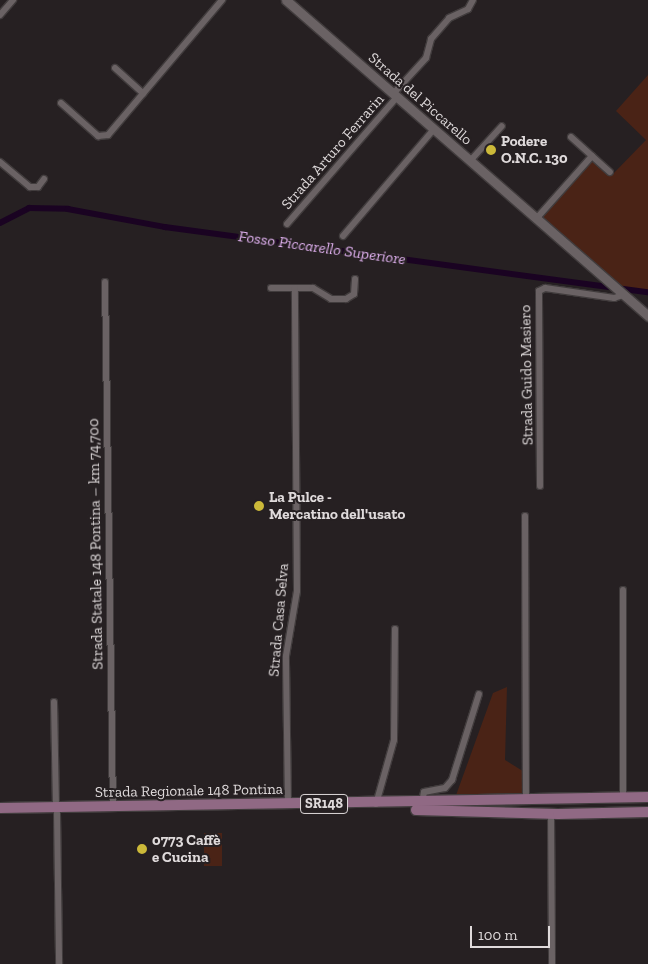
<!DOCTYPE html>
<html>
<head>
<meta charset="utf-8">
<style>
	body { margin:0 }
	#map { position:relative; width:648px; height:964px; overflow:hidden; background:#262022; font-family:"Zilla Slab",serif }
	div>[style] { position:absolute }
	.green>* { inset:0; background:#4a2316; transform-origin:0 0 }
	.canal>* { height:5.5px; margin:-2.75px; padding:0 2.75px; transform-origin:2.75px; border-radius:2.75px; background:#1a0322 }
	.roads { filter:drop-shadow(1px 0 #413c3d) drop-shadow(-1px 0 #413c3d) drop-shadow(0 1px #413c3d) drop-shadow(0 -1px #413c3d) }
	.street>* { height:6px; margin:-3px; padding:0 3px; transform-origin:3px; border-radius:3px; background:#6a6264 }
	.secondary>* { height:9px; margin:-4.5px; padding:0 4.5px; transform-origin:4.5px; border-radius:4.5px; background:#6a6264 }
	.primary>* { height:10px; margin:-5px; padding:0 5px; transform-origin:5px; border-radius:5px; background:#906984 }
	.dots>* { width:14px; height:14px; translate:-50% -50%; box-sizing:border-box; border:2px solid #262022; border-radius:50% }
	span { translate:-50% -50%; white-space:nowrap; text-align:center; line-height:1.15; -webkit-text-stroke:4px #262022; paint-order:stroke }
	.shield-label span { padding:1px 4px; background:#262022; border:1px solid; border-radius:4px; -webkit-text-stroke-width:0 }
	.shield-label { font-size:14px; color:#dfdadb; font-weight:700 }
	.street-label { font-size:15px; color:#dfdadb }
	.poi-label { font-size:15px; color:#dfdadb; font-weight:700 }
	.left { translate:0 -50%; text-align:left }
	.water-label { font-size:16px; color:#e0b1f0; font-style:italic }
	.scale { position:absolute; left:470px; top:926px; width:80px; height:22px; box-sizing:border-box; border:2px solid #dfdadb; border-top:0; padding-left:6px; font-size:15px; line-height:18px; white-space:nowrap; color:#dfdadb; -webkit-text-stroke:4px #262022; paint-order:stroke }
</style>
</head>
<body>
<div id="map">
	<div class="green">
		<i style="clip-path:polygon(648px 75px,648px 292px,625px 289px,542px 217px,593px 160px,611px 176px,646px 140px,616px 111px)"></i>
		<i style="clip-path:polygon(507px 687px,505px 760px,526px 773px,524px 793px,455px 798px,493px 693px)"></i>
		<i style="left:204px;top:833px;width:18px;height:33px"></i>
	</div>
	<div class="canal">
		<i style="left:0;top:223px;width:33px;rotate:-27deg"></i>
		<i style="left:29px;top:208px;width:39px;rotate:1deg"></i>
		<i style="left:68px;top:209px;width:99px;rotate:10.5deg"></i>
		<i style="left:165px;top:227px;width:487px;rotate:7.7deg"></i>
	</div>
	<div class="roads">
		<div class="street">
			<i style="left:0;top:15px;width:20px;rotate:-49deg"></i>
			<i style="left:115px;top:68px;width:38px;rotate:42deg"></i>
			<i style="left:393px;top:94px;width:49px;rotate:-47.5deg"></i>
			<i style="left:426px;top:58px;width:20px;rotate:-75deg"></i>
			<i style="left:431px;top:39px;width:28px;rotate:-49deg"></i>
			<i style="left:449px;top:18px;width:21px;rotate:-25deg"></i>
			<i style="left:468px;top:9px;width:10px;rotate:-61deg"></i>
			<i style="left:61px;top:103px;width:50px;rotate:41.7deg"></i>
			<i style="left:98px;top:136px;width:10px;rotate:-6deg"></i>
			<i style="left:108px;top:135px;width:177px;rotate:-49.8deg"></i>
			<i style="left:571px;top:137px;width:28px;rotate:42deg"></i>
			<i style="left:470px;top:161px;width:47px;rotate:-47.6deg"></i>
			<i style="left:0;top:162px;width:39px;rotate:40deg"></i>
			<i style="left:30px;top:187px;width:8px"></i>
			<i style="left:38px;top:187px;width:10px;rotate:-53deg"></i>
			<i style="left:536px;top:219px;width:84px;rotate:-48.4deg"></i>
			<i style="left:592px;top:156px;width:24px;rotate:42deg"></i>
			<i style="left:287px;top:224px;width:168px;rotate:-49.1deg"></i>
			<i style="left:343px;top:236px;width:140px;rotate:-49.6deg"></i>
			<i style="left:105px;top:282px;width:525px;rotate:89.13deg"></i>
			<i style="left:271px;top:288px;width:42px"></i>
			<i style="left:313px;top:288px;width:21px;rotate:31deg"></i>
			<i style="left:331px;top:299px;width:15px"></i>
			<i style="left:346px;top:299px;width:9px;rotate:-32deg"></i>
			<i style="left:354px;top:294px;width:15px;rotate:-86deg"></i>
			<i style="left:540px;top:486px;width:195px;rotate:-90.3deg"></i>
			<i style="left:539px;top:291px;width:7px;rotate:-27deg"></i>
			<i style="left:545px;top:288px;width:70px;rotate:8.2deg"></i>
			<i style="left:614px;top:298px;width:9px;rotate:-18deg"></i>
			<i style="left:525px;top:516px;width:282px;rotate:89.8deg"></i>
			<i style="left:54px;top:702px;width:106px;rotate:88.9deg"></i>
			<i style="left:623px;top:797px;width:207px;rotate:-90deg"></i>
			<i style="left:422px;top:803px;width:11px;rotate:-80deg"></i>
			<i style="left:424px;top:792px;width:21px;rotate:-11deg"></i>
			<i style="left:445px;top:788px;width:11px;rotate:-49deg"></i>
			<i style="left:452px;top:780px;width:90px;rotate:-72.6deg"></i>
			<i style="left:376px;top:804px;width:66px;rotate:-74.3deg"></i>
			<i style="left:394px;top:740px;width:111px;rotate:-89.5deg"></i>
			<i style="left:288px;top:805px;width:149px;rotate:-90.8deg"></i>
			<i style="left:286px;top:656px;width:66px;rotate:-80.4deg"></i>
			<i style="left:297px;top:591px;width:303px;rotate:-90.4deg"></i>
			<i style="left:57px;top:813px;width:151px;rotate:89.2deg"></i>
			<i style="left:551px;top:814px;width:150px;rotate:89.6deg"></i>
		</div>
		<div class="secondary">
			<i style="left:286px;top:0;width:481px;rotate:41.1deg"></i>
		</div>
		<div class="primary">
			<i style="left:0;top:808px;width:648px;rotate:-0.97deg"></i>
			<i style="left:416px;top:810px;width:142px;rotate:1.6deg"></i>
			<i style="left:558px;top:814px;width:90px;rotate:-1.3deg"></i>
		</div>
	</div>
	<div class="dots">
		<i style="left:491px;top:150px;background:#ccb939"></i>
		<i style="left:259px;top:506px;background:#ccb939"></i>
		<i style="left:142px;top:849px;background:#ccb939"></i>
	</div>
	<div class="shield-label">
		<span style="left:324px;top:804px">SR148</span>
	</div>
	<div class="street-label">
		<span style="left:420px;top:99px;rotate:41deg">Strada del Piccarello</span>
		<span style="left:333px;top:152px;rotate:-49deg">Strada Arturo Ferrarin</span>
		<span style="left:527px;top:375px;rotate:-91deg">Strada Guido Masiero</span>
		<span style="left:96px;top:544px;rotate:-91deg">Strada Statale 148 Pontina – km 74,700</span>
		<span style="left:279px;top:620px;rotate:-85deg">Strada Casa Selva</span>
		<span style="left:189px;top:791px;rotate:-1deg">Strada Regionale 148 Pontina</span>
	</div>
	<div class="poi-label">
		<span class="left" style="left:501px;top:150px">Podere<br>O.N.C. 130</span>
		<span class="left" style="left:269px;top:506px">La Pulce -<br>Mercatino dell'usato</span>
		<span class="left" style="left:152px;top:849px">0773 Caffè<br>e Cucina</span>
	</div>
	<div class="water-label">
		<span style="left:322px;top:248px;rotate:8deg">Fosso Piccarello Superiore</span>
	</div>
	<div class="scale">100 m</div>
</div>
</body>
</html>
